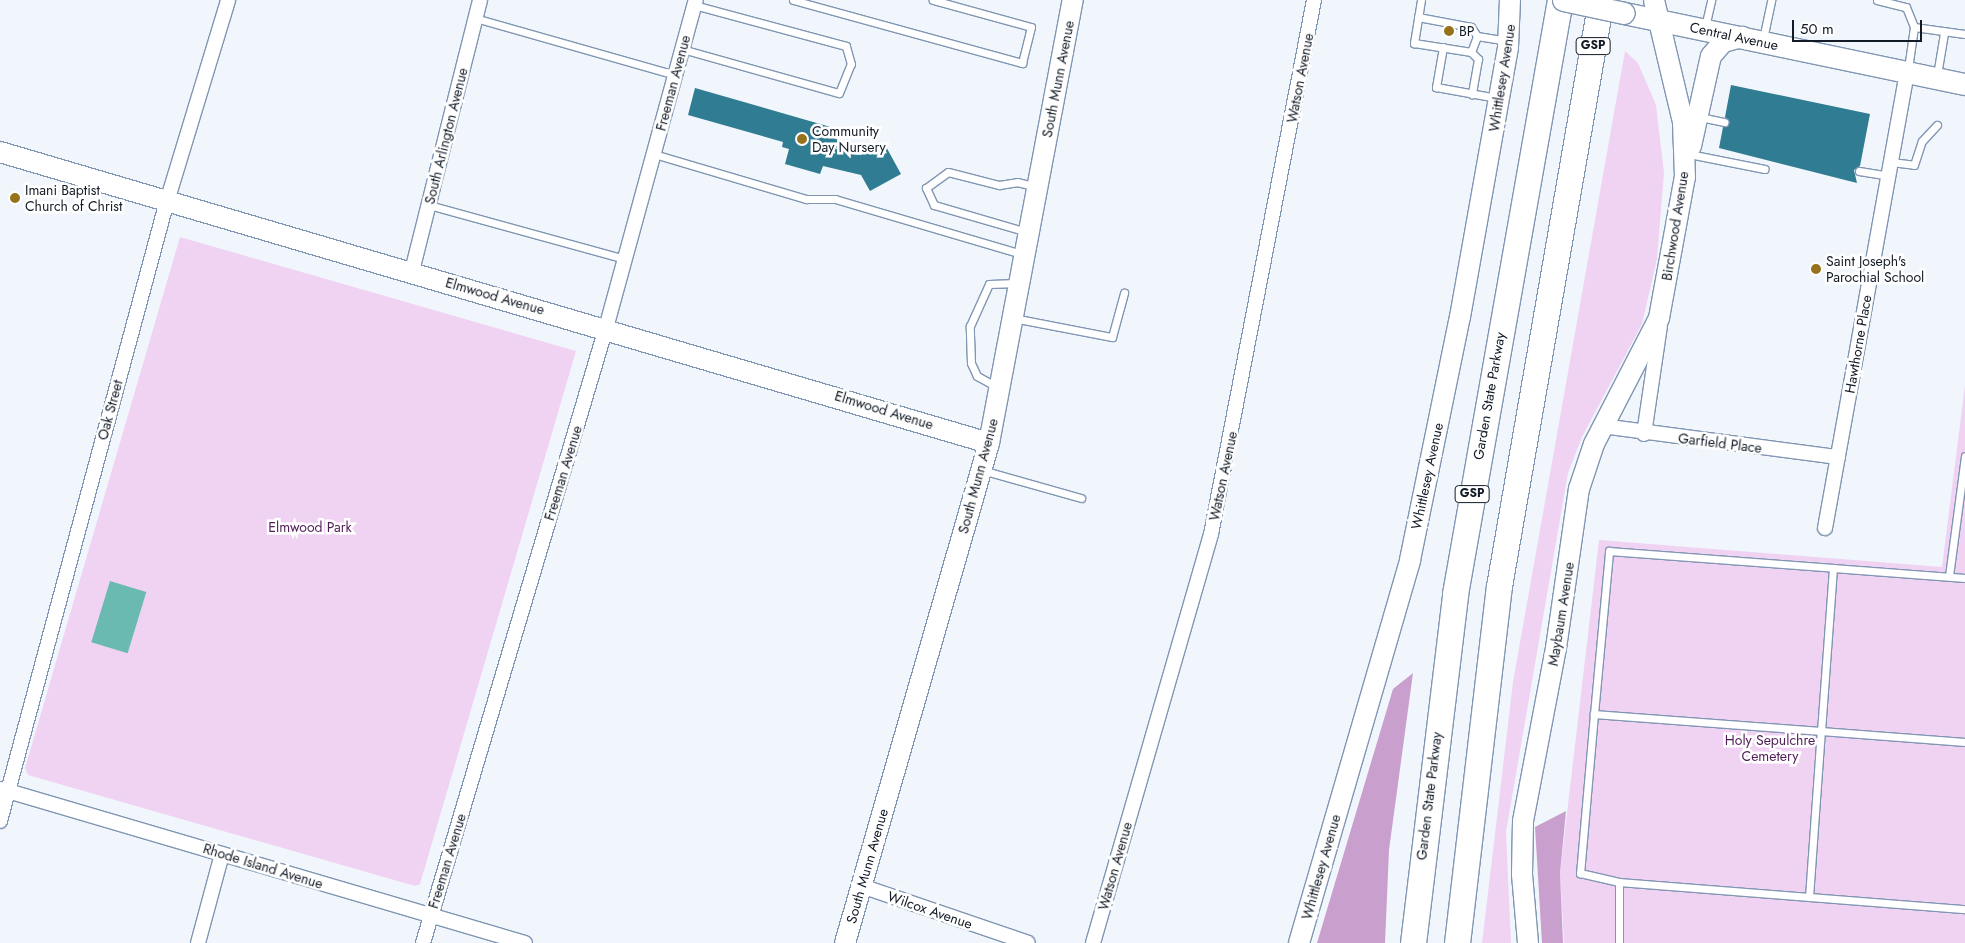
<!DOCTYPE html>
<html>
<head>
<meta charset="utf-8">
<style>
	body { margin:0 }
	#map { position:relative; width:1965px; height:943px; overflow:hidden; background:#f1f6fc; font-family:Jost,sans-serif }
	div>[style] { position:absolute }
	.green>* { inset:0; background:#f0d3f3 }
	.forest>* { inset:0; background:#c99fce }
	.water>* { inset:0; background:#6abab1; transform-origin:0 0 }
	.building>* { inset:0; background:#307c92 }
	.roads { filter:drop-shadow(1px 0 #8096b3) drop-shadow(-1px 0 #8096b3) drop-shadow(0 1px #8096b3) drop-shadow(0 -1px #8096b3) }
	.lane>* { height:7px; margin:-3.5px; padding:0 3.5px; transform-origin:3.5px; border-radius:3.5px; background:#fff }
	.street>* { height:14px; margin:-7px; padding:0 7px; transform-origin:7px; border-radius:7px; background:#fff }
	.secondary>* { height:20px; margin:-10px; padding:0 10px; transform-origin:10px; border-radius:10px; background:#fff }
	.primary>* { height:21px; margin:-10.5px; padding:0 10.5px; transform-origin:10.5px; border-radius:10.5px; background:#fff }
	.highway>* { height:25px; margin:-12.5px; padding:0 12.5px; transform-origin:12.5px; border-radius:12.5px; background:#fff }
	.bridges { filter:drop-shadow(1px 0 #8096b3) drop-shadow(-1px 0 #8096b3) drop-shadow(0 1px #8096b3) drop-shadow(0 -1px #8096b3) }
	.primary-bridge>* { height:21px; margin:-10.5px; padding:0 10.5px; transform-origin:10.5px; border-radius:10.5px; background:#fff }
	.dots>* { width:14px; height:14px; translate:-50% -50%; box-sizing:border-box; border:2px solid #fff; border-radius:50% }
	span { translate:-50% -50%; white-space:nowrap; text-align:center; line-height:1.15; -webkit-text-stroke:5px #fff; paint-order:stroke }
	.shield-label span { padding:1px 4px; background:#fff; border:1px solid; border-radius:4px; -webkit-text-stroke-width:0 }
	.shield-label { font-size:12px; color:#131b26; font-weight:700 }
	.poi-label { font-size:14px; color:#131b26 }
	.left { translate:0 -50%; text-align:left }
	.street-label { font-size:14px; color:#131b26 }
	.park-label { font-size:14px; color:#501d57 }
	.scale { position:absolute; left:1792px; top:20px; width:130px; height:22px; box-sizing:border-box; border:2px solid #131b26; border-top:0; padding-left:6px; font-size:15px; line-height:18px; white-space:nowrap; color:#131b26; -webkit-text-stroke:4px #fff; paint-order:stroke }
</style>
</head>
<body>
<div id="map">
	<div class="green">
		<i style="clip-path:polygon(1625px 51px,1638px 63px,1656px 105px,1664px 173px,1657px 259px,1642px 324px,1582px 437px,1568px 473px,1506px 832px,1511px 943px,1482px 943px,1513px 682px)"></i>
		<i style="clip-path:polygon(180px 237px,576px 351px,420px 884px,415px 886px,28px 775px,25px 768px)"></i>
		<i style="clip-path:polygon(1965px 385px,1965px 943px,1564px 943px,1560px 873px,1599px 540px,1942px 567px)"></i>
	</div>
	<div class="forest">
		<i style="clip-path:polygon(1413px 673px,1389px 850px,1385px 943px,1317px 943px,1393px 689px)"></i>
		<i style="clip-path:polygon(1566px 811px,1560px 873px,1563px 943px,1542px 943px,1535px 827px)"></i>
	</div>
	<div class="water">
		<i style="left:110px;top:581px;width:38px;height:64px;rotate:17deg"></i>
	</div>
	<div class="building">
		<i style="clip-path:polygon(1731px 85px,1870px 114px,1860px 166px,1854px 170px,1857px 183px,1719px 148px,1723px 127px,1729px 123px,1725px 117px)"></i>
		<i style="clip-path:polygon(695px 88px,834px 128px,831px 137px,839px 140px,836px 149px,861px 155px,884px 143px,901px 174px,870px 191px,861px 175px,823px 166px,820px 174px,785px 164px,789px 149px,782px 147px,783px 142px,688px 115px)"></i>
	</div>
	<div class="roads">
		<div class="lane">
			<i style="left:793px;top:0;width:238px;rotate:15.4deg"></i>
			<i style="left:1022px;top:63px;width:37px;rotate:-76deg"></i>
			<i style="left:1031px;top:27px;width:102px;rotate:-164.6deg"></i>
			<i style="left:1421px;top:0;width:44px;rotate:99.2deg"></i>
			<i style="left:1414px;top:43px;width:58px;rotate:9deg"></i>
			<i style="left:1471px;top:52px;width:17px;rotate:-69deg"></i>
			<i style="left:1477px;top:36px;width:30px;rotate:9deg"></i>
			<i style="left:1877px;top:0;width:30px;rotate:14deg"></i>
			<i style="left:1906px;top:7px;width:22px;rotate:68deg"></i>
			<i style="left:1914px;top:27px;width:42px;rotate:98.1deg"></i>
			<i style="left:1418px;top:17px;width:54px;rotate:10.7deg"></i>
			<i style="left:1471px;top:27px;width:11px;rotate:56deg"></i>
			<i style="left:475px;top:18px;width:208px;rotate:15.9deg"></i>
			<i style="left:1705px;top:27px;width:28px;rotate:-77deg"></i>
			<i style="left:1914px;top:27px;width:51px;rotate:7.8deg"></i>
			<i style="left:1763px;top:39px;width:40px;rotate:-78deg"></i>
			<i style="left:1443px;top:47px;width:41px;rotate:99.9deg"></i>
			<i style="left:1436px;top:87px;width:62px;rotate:10.2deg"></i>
			<i style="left:682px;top:49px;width:163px;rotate:15.7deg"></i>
			<i style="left:839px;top:93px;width:31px;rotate:-68deg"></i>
			<i style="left:851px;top:64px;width:19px;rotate:-106deg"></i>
			<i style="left:846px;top:46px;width:157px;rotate:-164.9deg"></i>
			<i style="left:1471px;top:52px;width:10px;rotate:45deg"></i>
			<i style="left:1478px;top:59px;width:36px;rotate:100deg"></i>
			<i style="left:1937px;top:75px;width:43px;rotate:-80.5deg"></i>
			<i style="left:1700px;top:117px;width:25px;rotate:12deg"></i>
			<i style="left:654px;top:154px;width:159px;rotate:16.5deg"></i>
			<i style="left:806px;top:199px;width:29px"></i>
			<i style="left:835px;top:199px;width:195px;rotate:16.4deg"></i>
			<i style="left:1689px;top:154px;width:77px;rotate:11.2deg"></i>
			<i style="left:1891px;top:162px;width:23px;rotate:7deg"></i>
			<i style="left:1914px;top:165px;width:25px;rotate:-72deg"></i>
			<i style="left:1922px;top:141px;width:22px;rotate:-47deg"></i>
			<i style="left:1859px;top:171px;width:30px;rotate:9deg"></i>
			<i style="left:429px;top:205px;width:203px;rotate:15.4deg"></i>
			<i style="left:1027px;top:232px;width:97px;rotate:-163.8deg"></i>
			<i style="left:934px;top:205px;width:19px;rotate:-115deg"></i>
			<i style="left:926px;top:188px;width:27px;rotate:-36deg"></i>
			<i style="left:948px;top:172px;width:53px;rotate:14.3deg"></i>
			<i style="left:999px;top:185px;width:18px;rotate:-9deg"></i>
			<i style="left:1017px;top:182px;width:21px;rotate:14deg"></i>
			<i style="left:1013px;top:318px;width:101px;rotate:10.9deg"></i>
			<i style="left:1112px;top:337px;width:46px;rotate:-74.7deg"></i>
			<i style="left:997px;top:387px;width:23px;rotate:-151deg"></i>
			<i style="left:977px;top:376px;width:14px;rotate:-115deg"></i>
			<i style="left:971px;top:363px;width:37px;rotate:-92deg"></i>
			<i style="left:970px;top:326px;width:46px;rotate:-65.7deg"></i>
			<i style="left:989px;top:284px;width:29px;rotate:-2deg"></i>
			<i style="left:982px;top:470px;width:103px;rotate:15.8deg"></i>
			<i style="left:1833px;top:568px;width:132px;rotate:4.3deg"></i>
			<i style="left:1949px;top:576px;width:121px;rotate:-82.4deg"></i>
			<i style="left:1594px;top:714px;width:164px;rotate:-84.7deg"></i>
			<i style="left:1609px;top:551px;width:225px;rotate:4.3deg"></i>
			<i style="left:1833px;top:568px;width:163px;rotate:94.2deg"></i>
			<i style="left:1821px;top:731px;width:228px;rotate:-175.7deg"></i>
			<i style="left:1594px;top:714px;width:160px;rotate:95deg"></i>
			<i style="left:1580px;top:873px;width:40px;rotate:13deg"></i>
			<i style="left:1619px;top:882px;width:347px;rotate:4.5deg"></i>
			<i style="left:1809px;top:897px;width:166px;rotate:-85.9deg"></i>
			<i style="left:1821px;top:731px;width:144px;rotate:4.4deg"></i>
			<i style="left:1619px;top:943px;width:61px;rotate:-90deg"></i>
		</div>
		<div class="street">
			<i style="left:412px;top:271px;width:279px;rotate:-75.9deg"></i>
			<i style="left:1602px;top:426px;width:238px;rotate:7.5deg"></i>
			<i style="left:1644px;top:434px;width:109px;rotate:-81.6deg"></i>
			<i style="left:1825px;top:528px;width:463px;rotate:-79.8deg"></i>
			<i style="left:1px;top:789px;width:546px;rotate:16.38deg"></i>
			<i style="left:0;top:821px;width:635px;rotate:-74.93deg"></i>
			<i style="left:165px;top:208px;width:217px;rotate:-73.1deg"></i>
			<i style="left:861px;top:886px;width:176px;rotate:18.8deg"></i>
			<i style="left:198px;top:943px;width:92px;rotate:-74.9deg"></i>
			<i style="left:423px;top:943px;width:642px;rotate:-73.43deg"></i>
			<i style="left:606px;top:328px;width:340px;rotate:-74.7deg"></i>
			<i style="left:1093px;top:943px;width:426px;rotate:-73.9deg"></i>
			<i style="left:1211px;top:534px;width:544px;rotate:-79.08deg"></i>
		</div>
		<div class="secondary">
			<i style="left:1691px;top:146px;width:92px;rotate:-77.5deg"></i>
			<i style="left:1711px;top:56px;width:18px;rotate:-49deg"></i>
			<i style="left:1723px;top:42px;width:20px;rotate:-15deg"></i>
			<i style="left:0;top:152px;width:1031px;rotate:16.4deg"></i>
			<i style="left:845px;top:943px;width:520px;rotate:-73.93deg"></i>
			<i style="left:989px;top:443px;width:451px;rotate:-79.3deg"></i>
			<i style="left:1299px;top:943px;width:399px;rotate:-73.8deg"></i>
			<i style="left:1410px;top:560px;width:248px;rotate:-78.4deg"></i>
			<i style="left:1460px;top:317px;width:274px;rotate:-79.9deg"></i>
			<i style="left:1508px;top:47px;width:47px;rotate:-87.6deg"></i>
			<i style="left:1528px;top:943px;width:69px;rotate:-95deg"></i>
			<i style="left:1522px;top:874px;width:53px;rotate:-88.9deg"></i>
			<i style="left:1523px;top:821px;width:176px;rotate:-79.2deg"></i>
			<i style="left:1556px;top:648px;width:161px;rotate:-81.8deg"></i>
			<i style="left:1579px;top:489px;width:47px;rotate:-71.6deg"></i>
			<i style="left:1594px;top:444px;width:142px;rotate:-62.7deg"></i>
			<i style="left:1659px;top:318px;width:143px;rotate:-79.6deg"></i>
			<i style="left:1685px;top:177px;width:55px;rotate:-92.1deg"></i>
			<i style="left:1683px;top:122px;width:125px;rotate:-103.4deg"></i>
		</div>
		<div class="primary">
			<i style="left:1624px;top:13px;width:348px;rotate:11.8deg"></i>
		</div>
		<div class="highway">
			<i style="left:1413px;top:943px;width:352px;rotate:-83.1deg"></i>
			<i style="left:1455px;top:594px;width:603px;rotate:-79.98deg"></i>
			<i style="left:1457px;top:943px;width:359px;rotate:-83.3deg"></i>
			<i style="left:1499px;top:586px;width:595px;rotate:-80.13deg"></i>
		</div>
	</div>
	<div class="bridges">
		<div class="primary-bridge">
			<i style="left:1563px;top:0;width:62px;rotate:12deg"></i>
		</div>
	</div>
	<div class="dots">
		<i style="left:1449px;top:31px;background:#96721b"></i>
		<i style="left:802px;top:139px;background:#96721b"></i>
		<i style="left:15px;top:198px;background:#96721b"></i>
		<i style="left:1816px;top:269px;background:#96721b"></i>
	</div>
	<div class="shield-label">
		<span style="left:1593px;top:46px">GSP</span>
		<span style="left:1472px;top:494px">GSP</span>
	</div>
	<div class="poi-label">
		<span class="left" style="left:1459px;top:31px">BP</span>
		<span class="left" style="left:812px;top:139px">Community<br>Day Nursery</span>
		<span class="left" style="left:25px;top:198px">Imani Baptist<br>Church of Christ</span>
		<span class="left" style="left:1826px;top:269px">Saint Joseph's<br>Parochial School</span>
	</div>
	<div class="street-label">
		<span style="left:1734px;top:36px;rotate:12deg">Central Avenue</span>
		<span style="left:1300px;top:78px;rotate:-79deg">Watson Avenue</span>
		<span style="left:1502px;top:78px;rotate:-81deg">Whittlesey Avenue</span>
		<span style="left:1058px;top:79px;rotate:-79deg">South Munn Avenue</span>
		<span style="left:673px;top:83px;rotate:-75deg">Freeman Avenue</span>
		<span style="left:446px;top:136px;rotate:-76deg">South Arlington Avenue</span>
		<span style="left:1675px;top:226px;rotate:-81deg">Birchwood Avenue</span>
		<span style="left:495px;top:296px;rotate:16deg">Elmwood Avenue</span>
		<span style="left:1858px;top:344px;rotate:-80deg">Hawthorne Place</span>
		<span style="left:1489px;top:396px;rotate:-80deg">Garden State Parkway</span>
		<span style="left:110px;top:410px;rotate:-75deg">Oak Street</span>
		<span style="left:884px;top:410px;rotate:17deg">Elmwood Avenue</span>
		<span style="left:1720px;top:443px;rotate:7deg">Garfield Place</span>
		<span style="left:563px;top:473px;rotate:-73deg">Freeman Avenue</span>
		<span style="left:978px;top:476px;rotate:-75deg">South Munn Avenue</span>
		<span style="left:1223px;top:476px;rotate:-78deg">Watson Avenue</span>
		<span style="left:1427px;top:476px;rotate:-78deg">Whittlesey Avenue</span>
		<span style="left:1561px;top:614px;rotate:-81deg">Maybaum Avenue</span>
		<span style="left:1429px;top:796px;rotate:-83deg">Garden State Parkway</span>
		<span style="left:447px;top:861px;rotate:-73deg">Freeman Avenue</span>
		<span style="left:263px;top:866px;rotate:17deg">Rhode Island Avenue</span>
		<span style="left:867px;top:866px;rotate:-74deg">South Munn Avenue</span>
		<span style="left:1115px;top:866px;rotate:-74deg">Watson Avenue</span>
		<span style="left:1321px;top:867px;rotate:-74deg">Whittlesey Avenue</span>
		<span style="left:930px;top:910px;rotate:19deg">Wilcox Avenue</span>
	</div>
	<div class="park-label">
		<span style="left:310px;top:527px">Elmwood Park</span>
		<span style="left:1770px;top:748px">Holy Sepulchre<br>Cemetery</span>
	</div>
	<div class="scale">50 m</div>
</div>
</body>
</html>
